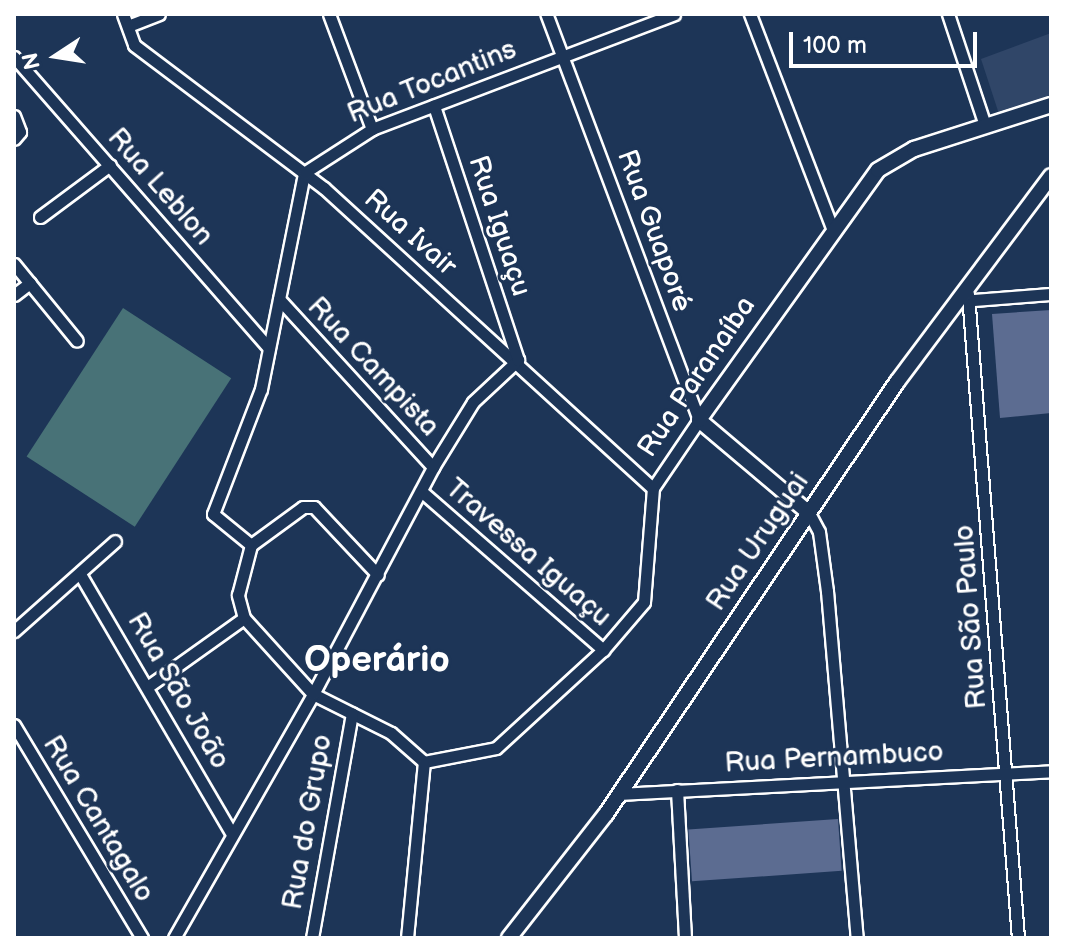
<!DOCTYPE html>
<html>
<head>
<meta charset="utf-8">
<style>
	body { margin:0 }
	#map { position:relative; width:1065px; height:952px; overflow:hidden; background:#1d3557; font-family:"Balsamiq Sans",sans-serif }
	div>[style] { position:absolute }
	.built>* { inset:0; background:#304668 }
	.green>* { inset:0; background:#487277; transform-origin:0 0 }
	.building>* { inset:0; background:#5c6c91; transform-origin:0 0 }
	.roads { filter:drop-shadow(2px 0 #fff) drop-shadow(-2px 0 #fff) drop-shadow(0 2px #fff) drop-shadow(0 -2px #fff) }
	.minor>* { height:11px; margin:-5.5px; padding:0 5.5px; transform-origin:5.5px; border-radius:5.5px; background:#1d3557 }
	.tertiary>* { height:14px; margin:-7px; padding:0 7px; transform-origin:7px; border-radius:7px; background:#1d3557 }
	span { translate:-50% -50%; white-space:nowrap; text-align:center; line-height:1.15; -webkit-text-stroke:6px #1d3557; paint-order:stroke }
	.street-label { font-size:28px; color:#fff }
	.district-label { font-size:36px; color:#fff; font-weight:700 }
	.frame { position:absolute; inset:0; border:16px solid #fff; pointer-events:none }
	.north { position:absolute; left:16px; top:16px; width:80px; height:80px; -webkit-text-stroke:6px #1d3557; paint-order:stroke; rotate:258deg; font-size:22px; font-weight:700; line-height:32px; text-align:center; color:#fff }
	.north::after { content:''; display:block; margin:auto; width:28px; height:36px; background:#fff; clip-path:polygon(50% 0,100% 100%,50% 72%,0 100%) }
	.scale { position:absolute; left:789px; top:32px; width:188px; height:36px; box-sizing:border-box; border:4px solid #fff; border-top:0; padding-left:10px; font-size:24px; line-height:28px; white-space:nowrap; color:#fff; -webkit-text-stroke:6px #1d3557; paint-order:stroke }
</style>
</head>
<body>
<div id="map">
	<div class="built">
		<i style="clip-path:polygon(1051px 33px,1051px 97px,999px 114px,981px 59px)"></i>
	</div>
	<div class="green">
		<i style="left:123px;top:308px;width:129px;height:177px;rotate:33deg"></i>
	</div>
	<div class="building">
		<i style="clip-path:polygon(1051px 310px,1051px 413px,1000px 418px,992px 314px)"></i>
		<i style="left:838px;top:819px;width:52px;height:150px;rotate:86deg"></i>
	</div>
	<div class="roads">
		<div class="minor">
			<i style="left:123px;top:14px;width:33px;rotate:70deg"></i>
			<i style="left:134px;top:45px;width:238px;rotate:37deg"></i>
			<i style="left:324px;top:188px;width:445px;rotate:42.4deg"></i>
			<i style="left:329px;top:14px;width:123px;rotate:69.5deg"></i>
			<i style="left:750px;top:14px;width:229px;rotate:69deg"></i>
			<i style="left:948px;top:14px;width:117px;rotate:71.6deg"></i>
			<i style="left:128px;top:26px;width:33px;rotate:-21deg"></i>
			<i style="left:14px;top:57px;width:387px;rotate:48.8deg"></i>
			<i style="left:14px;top:116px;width:17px;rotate:69deg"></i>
			<i style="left:20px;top:132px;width:9px;rotate:131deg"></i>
			<i style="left:40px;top:217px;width:87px;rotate:-36.6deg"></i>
			<i style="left:14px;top:264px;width:99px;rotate:50.7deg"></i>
			<i style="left:968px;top:294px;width:646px;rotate:85.56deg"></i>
			<i style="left:14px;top:295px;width:20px;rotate:-37deg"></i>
			<i style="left:279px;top:299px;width:228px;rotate:47.5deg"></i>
			<i style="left:973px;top:300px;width:78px;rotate:-4.4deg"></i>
			<i style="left:421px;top:491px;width:242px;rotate:41.1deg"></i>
			<i style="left:809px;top:513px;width:21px;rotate:62deg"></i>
			<i style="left:819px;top:532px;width:60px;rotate:82.3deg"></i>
			<i style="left:827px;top:591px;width:348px;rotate:85.1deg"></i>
			<i style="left:251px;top:545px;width:49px;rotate:-140.8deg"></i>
			<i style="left:213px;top:514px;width:134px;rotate:-69deg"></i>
			<i style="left:261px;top:389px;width:220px;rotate:-78.7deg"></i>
			<i style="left:304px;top:173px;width:81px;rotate:-32.9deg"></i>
			<i style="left:372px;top:129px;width:323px;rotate:-20.8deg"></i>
			<i style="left:80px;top:574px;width:301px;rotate:59.7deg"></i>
			<i style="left:244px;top:618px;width:103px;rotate:47.8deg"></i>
			<i style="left:313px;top:694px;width:87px;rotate:26.6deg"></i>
			<i style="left:391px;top:733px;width:44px;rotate:41.3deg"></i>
			<i style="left:424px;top:762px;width:73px;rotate:-11deg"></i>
			<i style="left:496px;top:748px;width:145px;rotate:-42.5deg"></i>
			<i style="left:603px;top:650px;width:63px;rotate:-49.5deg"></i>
			<i style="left:644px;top:602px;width:114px;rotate:-85.5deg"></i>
			<i style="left:653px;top:488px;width:82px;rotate:-55.9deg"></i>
			<i style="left:699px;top:420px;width:434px;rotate:-110.6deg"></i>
			<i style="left:14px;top:631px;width:135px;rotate:-41.7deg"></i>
			<i style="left:150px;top:685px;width:115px;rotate:-35.5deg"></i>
			<i style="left:244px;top:618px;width:24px;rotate:-105deg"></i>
			<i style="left:238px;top:595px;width:52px;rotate:-75.4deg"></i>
			<i style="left:251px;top:545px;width:64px;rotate:-36.2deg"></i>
			<i style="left:303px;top:507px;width:11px"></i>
			<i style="left:314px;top:507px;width:93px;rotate:46.7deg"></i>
			<i style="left:14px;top:725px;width:249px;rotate:59deg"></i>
			<i style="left:677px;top:790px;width:148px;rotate:86.9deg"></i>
			<i style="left:619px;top:794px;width:433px;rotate:-3deg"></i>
			<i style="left:174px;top:938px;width:281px;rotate:-60.3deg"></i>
			<i style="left:313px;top:694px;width:257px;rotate:-62.1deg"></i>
			<i style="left:433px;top:467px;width:76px;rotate:-58.4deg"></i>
			<i style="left:473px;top:402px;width:62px;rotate:-43deg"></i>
			<i style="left:518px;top:360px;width:268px;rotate:-108.3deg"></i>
			<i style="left:312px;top:938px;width:228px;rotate:-79.9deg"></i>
			<i style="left:407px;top:938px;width:177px;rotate:-84.5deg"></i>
		</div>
		<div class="tertiary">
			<i style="left:809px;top:513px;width:144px;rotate:-139.8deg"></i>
			<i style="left:699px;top:420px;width:307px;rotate:-54.4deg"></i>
			<i style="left:878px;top:170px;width:42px;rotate:-30.3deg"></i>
			<i style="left:914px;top:149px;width:144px;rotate:-17.8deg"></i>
			<i style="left:509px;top:938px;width:157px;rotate:-52deg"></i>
			<i style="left:606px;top:814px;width:521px;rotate:-56.04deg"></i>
			<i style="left:897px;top:382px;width:257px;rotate:-53.2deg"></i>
		</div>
	</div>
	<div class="street-label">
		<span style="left:432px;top:82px;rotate:-22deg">Rua Tocantins</span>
		<span style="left:160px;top:187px;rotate:49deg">Rua Leblon</span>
		<span style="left:499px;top:226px;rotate:72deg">Rua Iguaçu</span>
		<span style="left:654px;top:231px;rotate:70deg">Rua Guaporé</span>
		<span style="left:410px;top:233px;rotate:42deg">Rua Ivair</span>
		<span style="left:373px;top:367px;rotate:47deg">Rua Campista</span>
		<span style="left:697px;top:377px;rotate:-56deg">Rua Paranaíba</span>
		<span style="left:758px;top:542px;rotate:-56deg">Rua Uruguai</span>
		<span style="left:528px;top:553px;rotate:41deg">Travessa Iguaçu</span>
		<span style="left:971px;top:617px;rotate:-94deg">Rua São Paulo</span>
		<span style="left:178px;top:691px;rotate:60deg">Rua São João</span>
		<span style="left:834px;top:758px;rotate:-3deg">Rua Pernambuco</span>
		<span style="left:98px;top:819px;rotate:59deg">Rua Cantagalo</span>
		<span style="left:308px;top:822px;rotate:-80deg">Rua do Grupo</span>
	</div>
	<div class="district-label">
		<span style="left:377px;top:661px">Operário</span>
	</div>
	<div class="frame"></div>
	<div class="north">N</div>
	<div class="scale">100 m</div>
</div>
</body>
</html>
